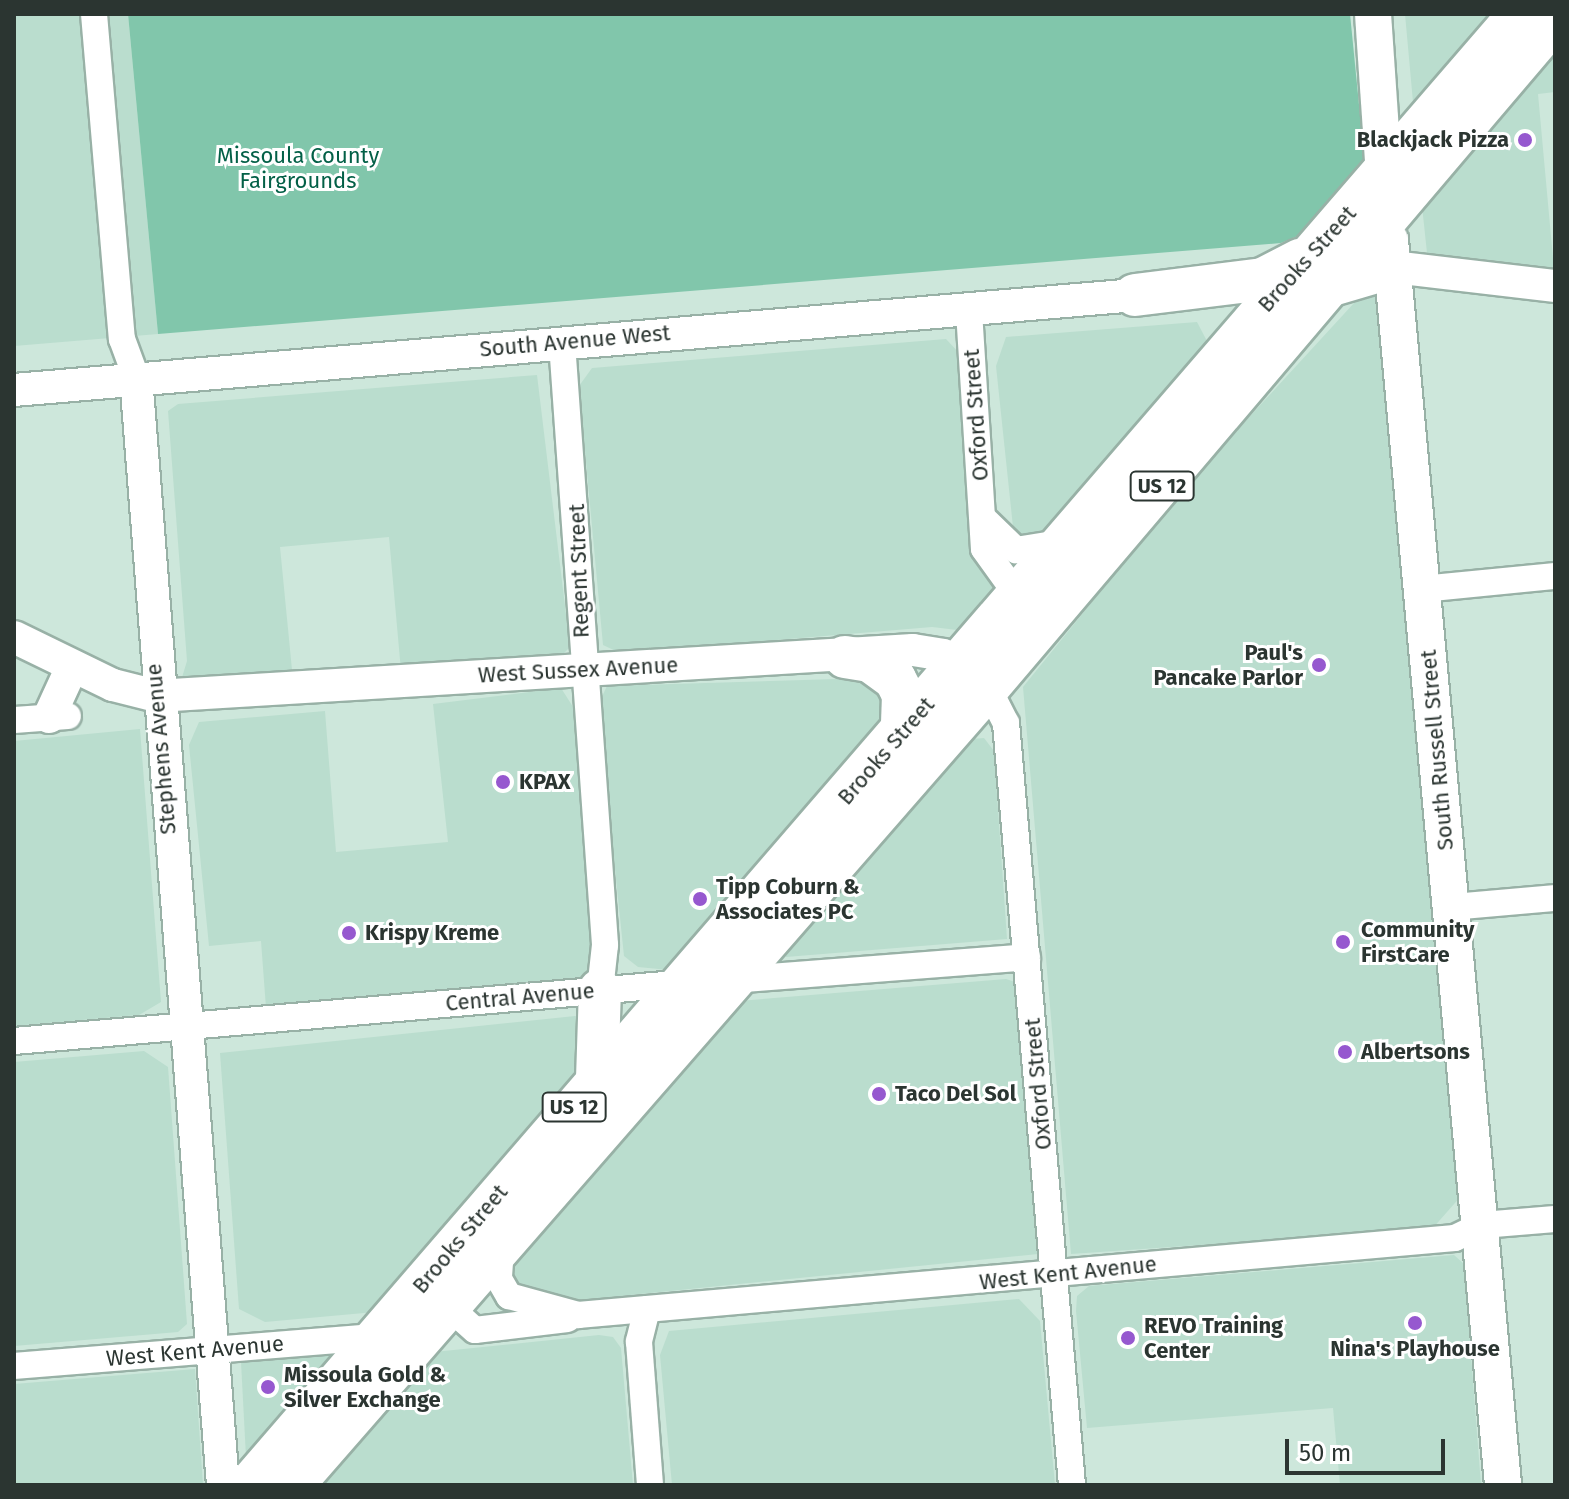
<!DOCTYPE html>
<html>
<head>
<meta charset="utf-8">
<style>
	body { margin:0 }
	#map { position:relative; width:1569px; height:1499px; overflow:hidden; background:#cde7db; font-family:"Fira Sans",sans-serif }
	div>[style] { position:absolute }
	.built>* { inset:0; background:#baddce }
	.green>* { inset:0; background:#81c6ab }
	.roads { filter:drop-shadow(2px 0 #98b1a6) drop-shadow(-2px 0 #98b1a6) drop-shadow(0 2px #98b1a6) drop-shadow(0 -2px #98b1a6) }
	.minor>* { height:26px; margin:-13px; padding:0 13px; transform-origin:13px; border-radius:13px; background:#fff }
	.tertiary>* { height:32px; margin:-16px; padding:0 16px; transform-origin:16px; border-radius:16px; background:#fff }
	.secondary>* { height:36px; margin:-18px; padding:0 18px; transform-origin:18px; border-radius:18px; background:#fff }
	.trunk>* { height:42px; margin:-21px; padding:0 21px; transform-origin:21px; border-radius:21px; background:#fff }
	.dots>* { width:22px; height:22px; translate:-50% -50%; box-sizing:border-box; border:4px solid #fff; border-radius:50% }
	span { translate:-50% -50%; white-space:nowrap; text-align:center; line-height:1.15; -webkit-text-stroke:6px #fff; paint-order:stroke }
	.shield-label span { padding:2px 6px; background:#fff; border:2px solid; border-radius:6px; -webkit-text-stroke-width:0 }
	.shield-label { font-size:20px; color:#2b3531; font-weight:700 }
	.poi-label { font-size:22px; color:#2b3531; font-weight:700 }
	.right { translate:-100% -50%; text-align:right }
	.left { translate:0 -50%; text-align:left }
	.park-label { font-size:22px; color:#036047 }
	.street-label { font-size:22px; color:#2b3531 }
	.frame { position:absolute; inset:0; border:16px solid #2b3531; pointer-events:none }
	.scale { position:absolute; left:1285px; top:1439px; width:160px; height:36px; box-sizing:border-box; border:4px solid #2b3531; border-top:0; padding-left:10px; font-size:24px; line-height:28px; white-space:nowrap; color:#2b3531; -webkit-text-stroke:6px #fff; paint-order:stroke }
</style>
</head>
<body>
<div id="map">
	<div class="built">
		<i style="clip-path:polygon(14px 14px,128px 14px,158px 334px,14px 346px)"></i>
		<i style="clip-path:polygon(1405px 14px,1505px 14px,1414px 113px)"></i>
		<i style="clip-path:polygon(1555px 45px,1555px 92px,1538px 94px,1555px 280px,1427px 253px,1422px 206px)"></i>
		<i style="clip-path:polygon(1377px 278px,1462px 1195px,1432px 1229px,1071px 1254px,1023px 687px,1092px 602px,1092px 588px)"></i>
		<i style="clip-path:polygon(1197px 322px,1208px 343px,1051px 538px,1022px 539px,1013px 527px,996px 366px,1006px 337px)"></i>
		<i style="clip-path:polygon(946px 339px,961px 355px,1003px 591px,974px 632px,932px 627px,620px 653px,603px 645px,579px 386px,592px 368px)"></i>
		<i style="clip-path:polygon(537px 375px,566px 614px,569px 648px,562px 655px,401px 671px,389px 537px,280px 547px,293px 680px,180px 684px,187px 661px,168px 411px,178px 404px)"></i>
		<i style="clip-path:polygon(870px 678px,894px 719px,669px 970px,638px 967px,624px 956px,598px 705px,607px 686px)"></i>
		<i style="clip-path:polygon(561px 688px,575px 710px,597px 965px,581px 984px,266px 1008px,261px 941px,209px 946px,189px 745px,199px 722px,325px 711px,336px 852px,448px 842px,433px 704px)"></i>
		<i style="clip-path:polygon(140px 729px,161px 1002px,139px 1015px,14px 1026px,14px 741px)"></i>
		<i style="clip-path:polygon(984px 738px,994px 751px,1007px 939px,786px 957px,784px 949px,971px 739px)"></i>
		<i style="clip-path:polygon(1006px 979px,1018px 983px,1038px 1254px,551px 1303px,512px 1288px,509px 1263px,739px 1001px)"></i>
		<i style="clip-path:polygon(575px 1016px,585px 1018px,590px 1073px,386px 1311px,265px 1322px,239px 1309px,220px 1053px)"></i>
		<i style="clip-path:polygon(144px 1051px,168px 1067px,187px 1324px,178px 1332px,14px 1346px,14px 1062px)"></i>
		<i style="clip-path:polygon(1454px 1255px,1464px 1264px,1481px 1485px,1340px 1485px,1333px 1408px,1087px 1428px,1076px 1311px,1077px 1296px,1089px 1286px)"></i>
		<i style="clip-path:polygon(1019px 1299px,1040px 1321px,1055px 1485px,672px 1485px,660px 1355px,669px 1331px)"></i>
		<i style="clip-path:polygon(599px 1335px,613px 1337px,621px 1348px,633px 1485px,316px 1485px,434px 1352px)"></i>
		<i style="clip-path:polygon(352px 1352px,247px 1476px,241px 1362px)"></i>
		<i style="clip-path:polygon(195px 1369px,203px 1485px,14px 1485px,14px 1384px)"></i>
	</div>
	<div class="green">
		<i style="clip-path:polygon(128px 14px,1350px 14px,1365px 165px,1312px 230px,1281px 243px,158px 334px)"></i>
	</div>
	<div class="roads">
		<div class="minor">
			<i style="left:94px;top:14px;width:326px;rotate:85.1deg"></i>
			<i style="left:122px;top:339px;width:40px;rotate:69.8deg"></i>
			<i style="left:969px;top:311px;width:238px;rotate:86.4deg"></i>
			<i style="left:984px;top:549px;width:44px;rotate:54.2deg"></i>
			<i style="left:1010px;top:585px;width:21px;rotate:90deg"></i>
			<i style="left:562px;top:343px;width:604px;rotate:85.91deg"></i>
			<i style="left:605px;top:945px;width:45px;rotate:96.3deg"></i>
			<i style="left:984px;top:519px;width:45px;rotate:44.1deg"></i>
			<i style="left:1016px;top:550px;width:45px;rotate:-9deg"></i>
			<i style="left:1422px;top:589px;width:134px;rotate:-5.6deg"></i>
			<i style="left:988px;top:688px;width:39px;rotate:63deg"></i>
			<i style="left:1006px;top:723px;width:765px;rotate:85.05deg"></i>
			<i style="left:14px;top:720px;width:54px;rotate:-4.2deg"></i>
			<i style="left:1452px;top:907px;width:103px;rotate:-5deg"></i>
			<i style="left:731px;top:980px;width:297px;rotate:-4.4deg"></i>
			<i style="left:14px;top:1041px;width:676px;rotate:-4.92deg"></i>
			<i style="left:501px;top:1248px;width:31px;rotate:94deg"></i>
			<i style="left:499px;top:1279px;width:20px;rotate:60deg"></i>
			<i style="left:509px;top:1296px;width:72px;rotate:15.4deg"></i>
			<i style="left:578px;top:1315px;width:880px;rotate:-5.02deg"></i>
			<i style="left:1455px;top:1238px;width:30px;rotate:-26deg"></i>
			<i style="left:1482px;top:1225px;width:73px;rotate:-4.7deg"></i>
			<i style="left:448px;top:1306px;width:36px;rotate:42deg"></i>
			<i style="left:475px;top:1330px;width:93px;rotate:-6.8deg"></i>
			<i style="left:647px;top:1309px;width:34px;rotate:104deg"></i>
			<i style="left:639px;top:1342px;width:143px;rotate:85.6deg"></i>
			<i style="left:14px;top:1366px;width:364px;rotate:-4.6deg"></i>
		</div>
		<div class="tertiary">
			<i style="left:1393px;top:267px;width:163px;rotate:6.7deg"></i>
			<i style="left:136px;top:377px;width:1111px;rotate:85.51deg"></i>
			<i style="left:14px;top:390px;width:1125px;rotate:-4.84deg"></i>
			<i style="left:14px;top:637px;width:110px;rotate:25.9deg"></i>
			<i style="left:113px;top:685px;width:44px;rotate:14.3deg"></i>
			<i style="left:156px;top:696px;width:758px;rotate:-3.48deg"></i>
			<i style="left:913px;top:650px;width:30px;rotate:9deg"></i>
			<i style="left:943px;top:655px;width:37px;rotate:36deg"></i>
			<i style="left:49px;top:717px;width:55px;rotate:-65.3deg"></i>
		</div>
		<div class="secondary">
			<i style="left:1373px;top:14px;width:175px;rotate:86.1deg"></i>
			<i style="left:1390px;top:240px;width:1250px;rotate:84.81deg"></i>
		</div>
		<div class="trunk">
			<i style="left:1335px;top:284px;width:60px;rotate:-16.3deg"></i>
			<i style="left:1135px;top:295px;width:129px;rotate:-7.1deg"></i>
			<i style="left:1263px;top:279px;width:42px;rotate:-27.2deg"></i>
			<i style="left:845px;top:657px;width:25px;rotate:9deg"></i>
			<i style="left:870px;top:661px;width:31px;rotate:36deg"></i>
			<i style="left:895px;top:679px;width:18px;rotate:63deg"></i>
			<i style="left:903px;top:695px;width:37px;rotate:92deg"></i>
			<i style="left:597px;top:1079px;width:89px;rotate:-88.1deg"></i>
			<i style="left:249px;top:1485px;width:1943px;rotate:-49.19deg"></i>
			<i style="left:293px;top:1485px;width:1057px;rotate:-48.91deg"></i>
			<i style="left:988px;top:688px;width:876px;rotate:-49.68deg"></i>
		</div>
	</div>
	<div class="dots">
		<i style="left:1525px;top:140px;background:#9658cf"></i>
		<i style="left:1319px;top:665px;background:#9658cf"></i>
		<i style="left:503px;top:782px;background:#9658cf"></i>
		<i style="left:700px;top:899px;background:#9658cf"></i>
		<i style="left:349px;top:933px;background:#9658cf"></i>
		<i style="left:1343px;top:942px;background:#9658cf"></i>
		<i style="left:1345px;top:1052px;background:#9658cf"></i>
		<i style="left:879px;top:1094px;background:#9658cf"></i>
		<i style="left:1415px;top:1323px;background:#9658cf"></i>
		<i style="left:1128px;top:1338px;background:#9658cf"></i>
		<i style="left:268px;top:1387px;background:#9658cf"></i>
	</div>
	<div class="shield-label">
		<span style="left:1162px;top:486px">US 12</span>
		<span style="left:574px;top:1107px">US 12</span>
	</div>
	<div class="poi-label">
		<span class="right" style="left:1509px;top:140px">Blackjack Pizza</span>
		<span class="right" style="left:1303px;top:665px">Paul's<br>Pancake Parlor</span>
		<span class="left" style="left:519px;top:782px">KPAX</span>
		<span class="left" style="left:716px;top:899px">Tipp Coburn &amp;<br>Associates PC</span>
		<span class="left" style="left:1361px;top:942px">Community<br>FirstCare</span>
		<span class="left" style="left:365px;top:933px">Krispy Kreme</span>
		<span class="left" style="left:1361px;top:1052px">Albertsons</span>
		<span class="left" style="left:895px;top:1094px">Taco Del Sol</span>
		<span class="left" style="left:1144px;top:1338px">REVO Training<br>Center</span>
		<span style="left:1415px;top:1349px">Nina's Playhouse</span>
		<span class="left" style="left:284px;top:1387px">Missoula Gold &amp;<br>Silver Exchange</span>
	</div>
	<div class="park-label">
		<span style="left:298px;top:168px">Missoula County<br>Fairgrounds</span>
	</div>
	<div class="street-label">
		<span style="left:1307px;top:259px;rotate:-48deg">Brooks Street</span>
		<span style="left:575px;top:341px;rotate:-5deg">South Avenue West</span>
		<span style="left:976px;top:415px;rotate:-94deg">Oxford Street</span>
		<span style="left:579px;top:571px;rotate:-92deg">Regent Street</span>
		<span style="left:578px;top:670px;rotate:-3deg">West Sussex Avenue</span>
		<span style="left:161px;top:749px;rotate:-95deg">Stephens Avenue</span>
		<span style="left:1437px;top:750px;rotate:-95deg">South Russell Street</span>
		<span style="left:886px;top:751px;rotate:-49deg">Brooks Street</span>
		<span style="left:520px;top:997px;rotate:-5deg">Central Avenue</span>
		<span style="left:1038px;top:1084px;rotate:-95deg">Oxford Street</span>
		<span style="left:460px;top:1239px;rotate:-50deg">Brooks Street</span>
		<span style="left:1068px;top:1273px;rotate:-6deg">West Kent Avenue</span>
		<span style="left:195px;top:1351px;rotate:-5deg">West Kent Avenue</span>
	</div>
	<div class="frame"></div>
	<div class="scale">50 m</div>
</div>
</body>
</html>
